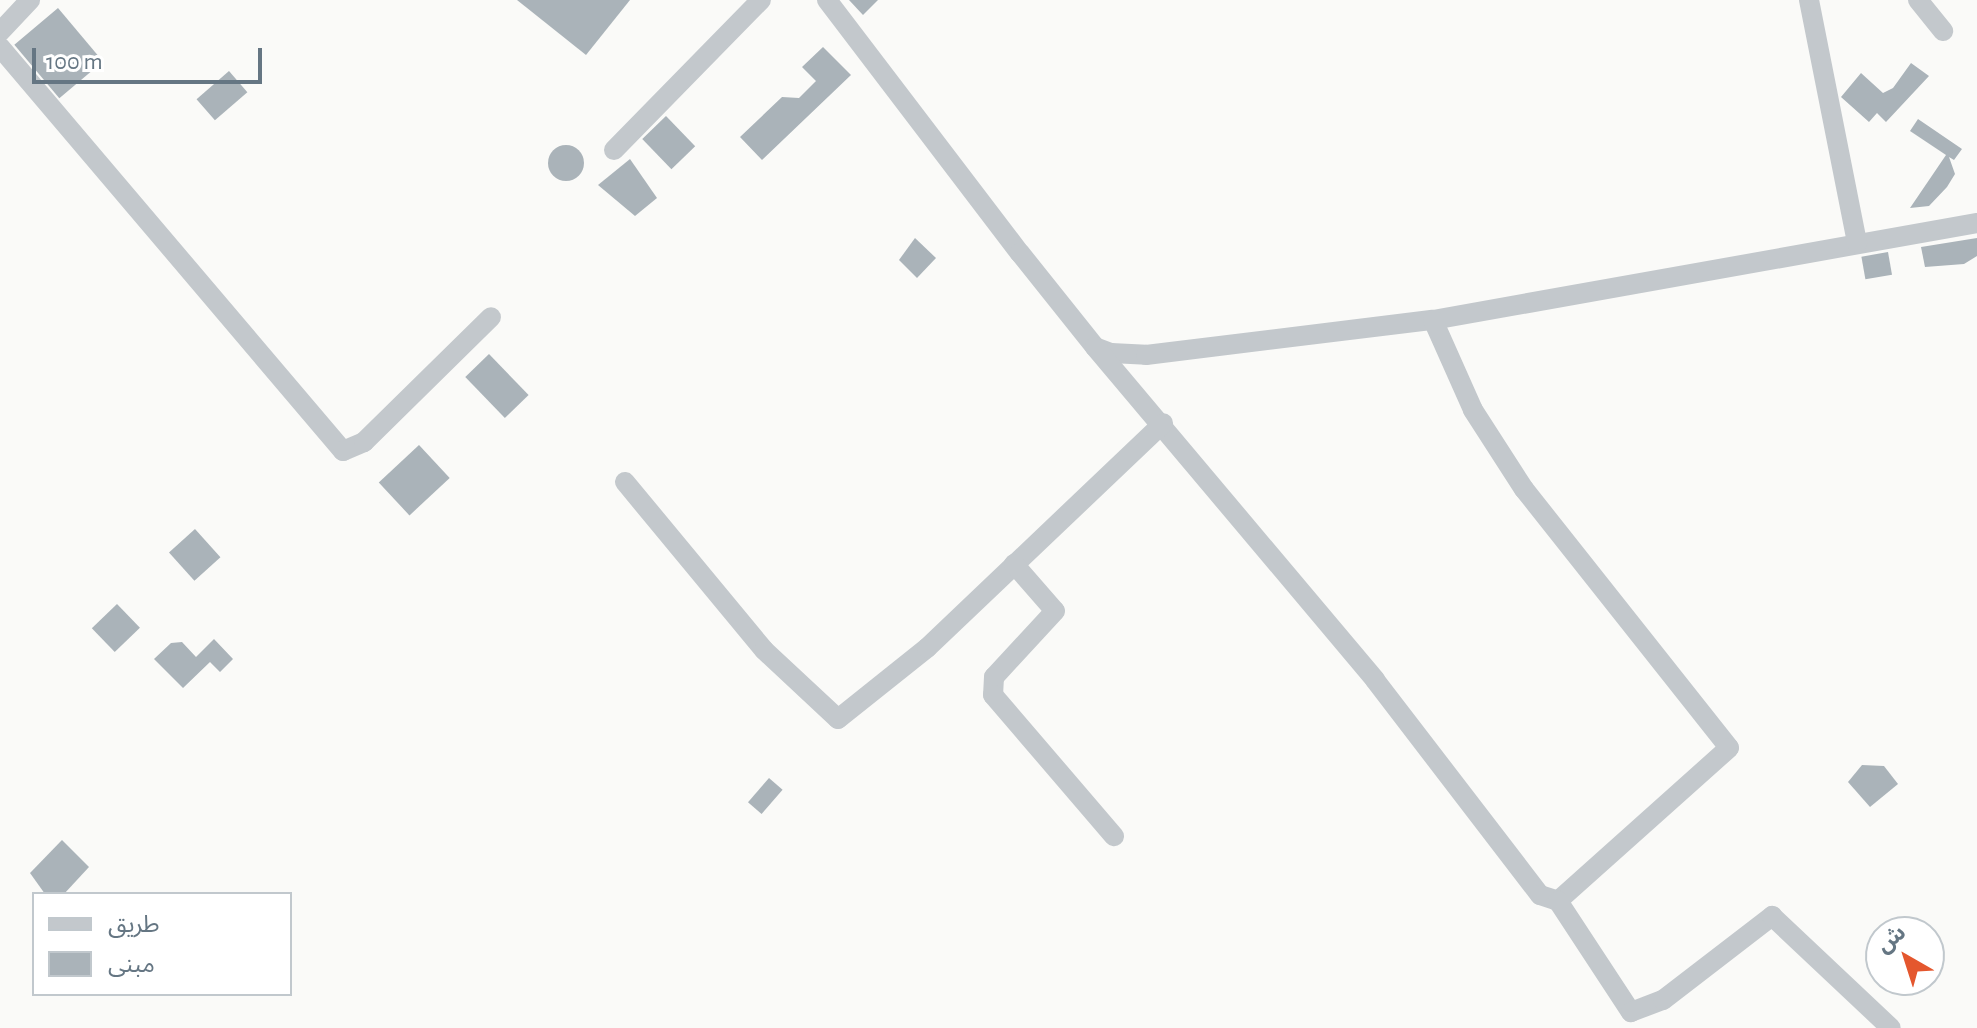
<!DOCTYPE html>
<html>
<head>
<meta charset="utf-8">
<style>
	body { margin:0 }
	#map { position:relative; width:1977px; height:1028px; overflow:hidden; background:#fafaf8; font-family:"Alegreya Sans","Noto Sans Arabic",sans-serif }
	div>[style] { position:absolute }
	.building>* { inset:0; background:#aab3b9; transform-origin:0 0 }
	.round { border-radius:50% }
	.minor>* { height:20px; margin:-10px; padding:0 10px; transform-origin:10px; border-radius:10px; background:#c3c8cc }
	span { translate:-50% -50%; white-space:nowrap; text-align:center; line-height:1.15; -webkit-text-stroke:8px #fff; paint-order:stroke }
	.legend { position:absolute; left:32px; top:892px; width:260px; height:104px; box-sizing:border-box; background:#fff; border:2px solid #c1c8cd; margin:0; padding:10px 14px; list-style:none; font-size:24px; color:#657683 }
	.legend li { display:flex; align-items:center; gap:16px; height:40px }
	.legend b { width:40px; border:2px solid #c1c8cd }
	.north { position:absolute; left:1865px; top:916px; width:80px; height:80px; box-sizing:border-box; background:#fff; border:2px solid #c1c8cd; border-radius:50%; rotate:321deg; font-size:22px; font-weight:700; line-height:32px; text-align:center; color:#657683 }
	.north::after { content:''; display:block; margin:auto; width:28px; height:36px; background:#e4572e; clip-path:polygon(50% 0,100% 100%,50% 72%,0 100%) }
	.scale { position:absolute; left:32px; top:48px; width:230px; height:36px; box-sizing:border-box; border:4px solid #657683; border-top:0; padding-left:10px; font-size:24px; line-height:28px; white-space:nowrap; color:#657683; -webkit-text-stroke:6px #fff; paint-order:stroke }
</style>
</head>
<body>
<div id="map">
	<div class="building">
		<i style="clip-path:polygon(517px 0,630px 0,586px 55px)"></i>
		<i style="clip-path:polygon(849px 0,878px 0,863px 15px)"></i>
		<i style="left:58px;top:8px;width:70px;height:57px;rotate:50deg"></i>
		<i style="clip-path:polygon(823px 47px,851px 75px,762px 160px,740px 137px,782px 97px,799px 98px,816px 81px,802px 67px)"></i>
		<i style="clip-path:polygon(1911px 63px,1929px 76px,1886px 122px,1877px 113px,1869px 122px,1841px 97px,1861px 73px,1883px 93px,1893px 88px)"></i>
		<i style="left:229px;top:71px;width:28px;height:43px;rotate:49deg"></i>
		<i style="left:666px;top:116px;width:42px;height:33px;rotate:46deg"></i>
		<i style="clip-path:polygon(1918px 119px,1962px 149px,1954px 160px,1949px 157px,1955px 174px,1947px 187px,1929px 206px,1910px 208px,1946px 155px,1910px 131px)"></i>
		<i class="round" style="left:548px;top:145px;width:36px;height:36px"></i>
		<i style="clip-path:polygon(630px 159px,657px 198px,635px 216px,598px 185px)"></i>
		<i style="clip-path:polygon(915px 238px,936px 258px,917px 278px,899px 260px)"></i>
		<i style="clip-path:polygon(1977px 238px,1977px 256px,1964px 264px,1925px 267px,1921px 247px)"></i>
		<i style="left:1888px;top:252px;width:23px;height:27px;rotate:80deg"></i>
		<i style="left:489px;top:354px;width:57px;height:33px;rotate:46deg"></i>
		<i style="left:419px;top:445px;width:45px;height:55px;rotate:47deg"></i>
		<i style="left:195px;top:529px;width:38px;height:35px;rotate:48deg"></i>
		<i style="left:117px;top:604px;width:33px;height:35px;rotate:46deg"></i>
		<i style="clip-path:polygon(214px 639px,233px 659px,220px 672px,210px 662px,183px 688px,154px 659px,171px 643px,182px 642px,196px 657px)"></i>
		<i style="clip-path:polygon(1862px 765px,1884px 766px,1898px 784px,1870px 807px,1848px 782px)"></i>
		<i style="left:769px;top:778px;width:18px;height:32px;rotate:41deg"></i>
		<i style="clip-path:polygon(62px 840px,89px 867px,64px 894px,45px 894px,30px 873px)"></i>
	</div>
	<div class="minor">
		<i style="left:827px;top:0;width:318px;rotate:52.7deg"></i>
		<i style="left:1020px;top:253px;width:120px;rotate:51.4deg"></i>
		<i style="left:1095px;top:347px;width:17px;rotate:21deg"></i>
		<i style="left:1111px;top:353px;width:35px;rotate:3deg"></i>
		<i style="left:1146px;top:355px;width:289px;rotate:-7deg"></i>
		<i style="left:1433px;top:320px;width:553px;rotate:-10.11deg"></i>
		<i style="left:1809px;top:0;width:248px;rotate:78.8deg"></i>
		<i style="left:1918px;top:0;width:40px;rotate:51deg"></i>
		<i style="left:0;top:32px;width:44px;rotate:-46.8deg"></i>
		<i style="left:0;top:47px;width:530px;rotate:49.67deg"></i>
		<i style="left:343px;top:451px;width:23px;rotate:-23deg"></i>
		<i style="left:364px;top:442px;width:178px;rotate:-44.5deg"></i>
		<i style="left:614px;top:150px;width:210px;rotate:-45.6deg"></i>
		<i style="left:1433px;top:320px;width:98px;rotate:66deg"></i>
		<i style="left:1473px;top:410px;width:94px;rotate:57.2deg"></i>
		<i style="left:1524px;top:489px;width:330px;rotate:51.6deg"></i>
		<i style="left:1729px;top:748px;width:229px;rotate:138.2deg"></i>
		<i style="left:1095px;top:347px;width:435px;rotate:49.9deg"></i>
		<i style="left:1375px;top:680px;width:271px;rotate:52.5deg"></i>
		<i style="left:1540px;top:895px;width:19px;rotate:18deg"></i>
		<i style="left:1558px;top:901px;width:133px;rotate:56.7deg"></i>
		<i style="left:1631px;top:1012px;width:34px;rotate:-21deg"></i>
		<i style="left:1663px;top:1000px;width:138px;rotate:-37.6deg"></i>
		<i style="left:1772px;top:916px;width:163px;rotate:43.3deg"></i>
		<i style="left:625px;top:482px;width:218px;rotate:50.4deg"></i>
		<i style="left:764px;top:650px;width:101px;rotate:43deg"></i>
		<i style="left:838px;top:719px;width:114px;rotate:-38.6deg"></i>
		<i style="left:927px;top:648px;width:326px;rotate:-43.6deg"></i>
		<i style="left:1014px;top:564px;width:62px;rotate:48.9deg"></i>
		<i style="left:1055px;top:611px;width:90px;rotate:132.7deg"></i>
		<i style="left:994px;top:677px;width:18px;rotate:93deg"></i>
		<i style="left:993px;top:695px;width:186px;rotate:49.4deg"></i>
	</div>
	<ul class="legend">
	<li><b style="height:10px;background:#c3c8cc"></b>طريق</li>
	<li><b style="height:22px;background:#aab3b9"></b>مبنى</li>
	</ul>
	<div class="north">ش</div>
	<div class="scale">100 m</div>
</div>
</body>
</html>
